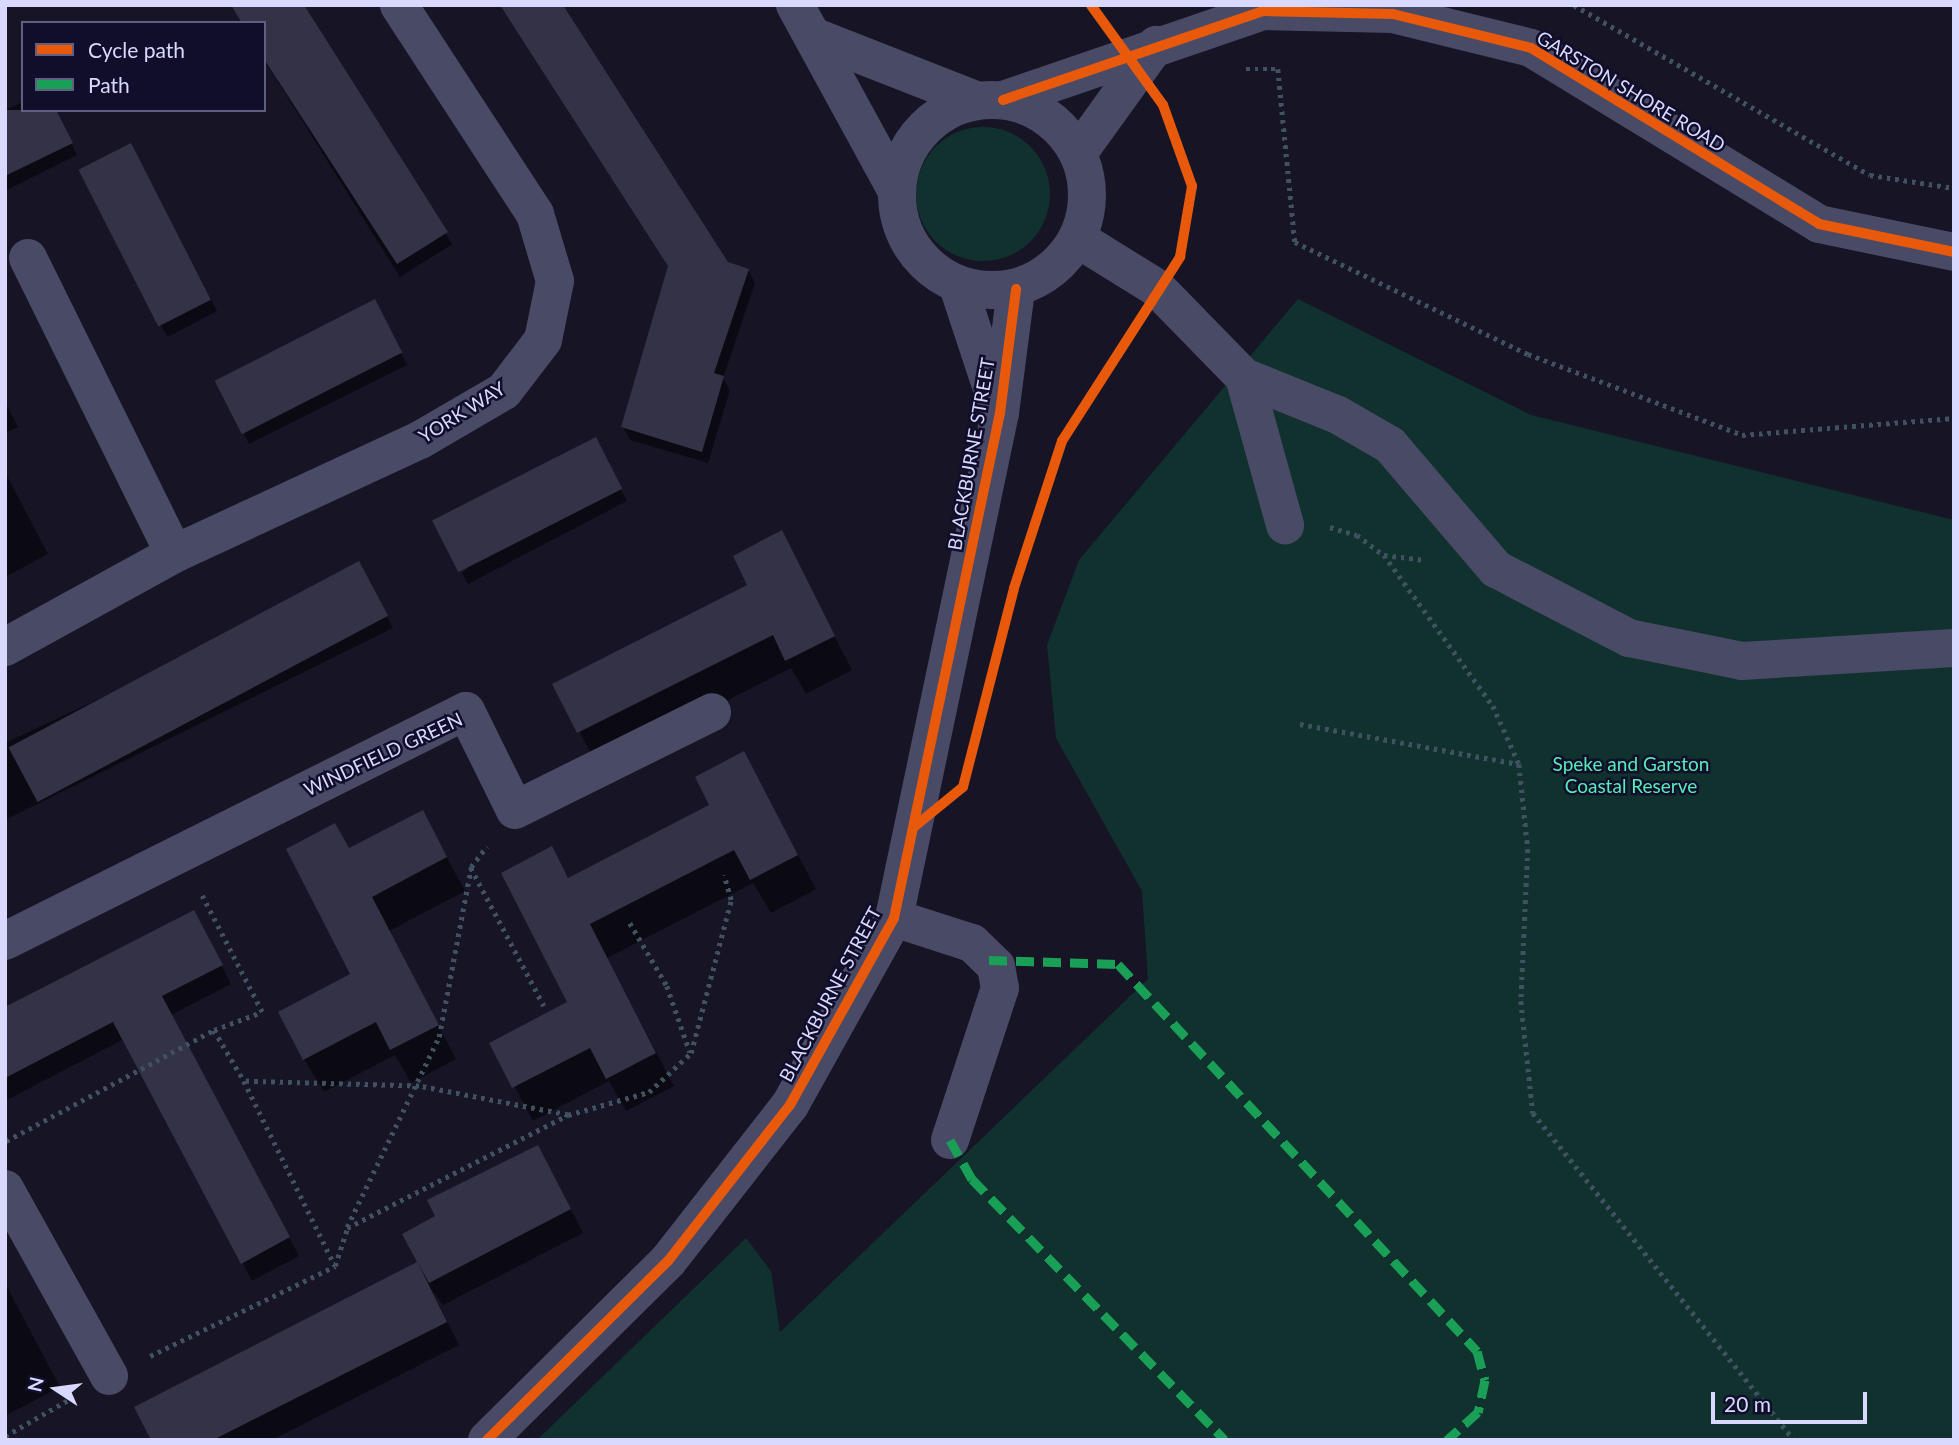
<!DOCTYPE html>
<html>
<head>
<meta charset="utf-8">
<style>
	body { margin:0 }
	#map { position:relative; width:1959px; height:1445px; overflow:hidden; background:#161425; font-family:Lato,sans-serif }
	div>[style] { position:absolute }
	.green>* { inset:0; background:#11312f }
	.round { border-radius:50% }
	.shadow>* { inset:0; background:#0007; transform-origin:0 0 }
	.building>* { inset:0; background:#343246; transform-origin:0 0 }
	.path>* { height:4.5px; margin-top:-2.25px; transform-origin:0; background:repeating-linear-gradient(90deg,#405261 0 3.5px,transparent 0 8.5px) }
	.minor>* { height:38px; margin:-19px; padding:0 19px; transform-origin:19px; border-radius:19px; background:#494a66 }
	.minor>.ring { margin:-19px; padding:0; box-sizing:content-box; background:none; border:38px solid #494a66; border-radius:50% }
	.quiet>* { height:9px; margin-top:-4.5px; transform-origin:0; background:repeating-linear-gradient(90deg,#1a9f57 0 18px,transparent 0 27px) }
	.cycleway>* { height:10px; margin:-5px; padding:0 5px; transform-origin:5px; border-radius:5px; background:#e8590c }
	span { translate:-50% -50%; white-space:nowrap; text-align:center; line-height:1.15; -webkit-text-stroke:5px #100e2b; paint-order:stroke }
	.street-label { font-size:19px; color:#d9d9ff }
	.park-label { font-size:19px; color:#58ecb8 }
	.frame { position:absolute; inset:0; border:7px solid #d9d9ff; pointer-events:none }
	.legend { position:absolute; left:21px; top:21px; width:245px; height:91px; box-sizing:border-box; background:#100e2b; border:2px solid #605f80; margin:0; padding:9px 12px; list-style:none; font-size:21px; color:#d9d9ff }
	.legend li { display:flex; align-items:center; gap:14px; height:35px }
	.legend b { width:35px; border:2px solid #605f80 }
	.north { position:absolute; left:21px; top:1354px; width:70px; height:70px; -webkit-text-stroke:5px #100e2b; paint-order:stroke; rotate:283deg; font-size:19px; font-weight:700; line-height:28px; text-align:center; color:#d9d9ff }
	.north::after { content:''; display:block; margin:auto; width:24px; height:32px; background:#d9d9ff; clip-path:polygon(50% 0,100% 100%,50% 72%,0 100%) }
	.scale { position:absolute; left:1711px; top:1392px; width:156px; height:32px; box-sizing:border-box; border:4px solid #d9d9ff; border-top:0; padding-left:9px; font-size:21px; line-height:24px; white-space:nowrap; color:#d9d9ff; -webkit-text-stroke:5px #100e2b; paint-order:stroke }
</style>
</head>
<body>
<div id="map">
	<div class="green">
		<i class="round" style="left:916px;top:127px;width:134px;height:134px"></i>
		<i style="clip-path:polygon(1298px 299px,1531px 415px,1954px 520px,1954px 1440px,537px 1440px,746px 1238px,771px 1271px,780px 1332px,1148px 979px,1142px 891px,1056px 738px,1047px 645px,1079px 560px)"></i>
	</div>
	<div class="shadow">
		<i style="left:303px;top:5px;width:282px;height:62px;rotate:58deg"></i>
		<i style="clip-path:polygon(23px 102px,23px 110px,55px 110px,77px 155px,5px 191px,5px 110px)"></i>
		<i style="clip-path:polygon(137px 156px,217px 311px,168px 337px,161px 326px)"></i>
		<i style="clip-path:polygon(726px 263px,748px 270px,755px 283px,723px 378px,730px 390px,708px 463px,630px 440px,623px 427px,669px 267px)"></i>
		<i style="clip-path:polygon(381px 313px,407px 365px,249px 444px,217px 381px)"></i>
		<i style="clip-path:polygon(5px 402px,18px 427px,5px 433px)"></i>
		<i style="clip-path:polygon(599px 448px,627px 501px,468px 584px,462px 573px)"></i>
		<i style="clip-path:polygon(5px 472px,48px 554px,5px 577px)"></i>
		<i style="clip-path:polygon(781px 533px,852px 670px,806px 694px,791px 668px,598px 766px,554px 685px,749px 586px)"></i>
		<i style="clip-path:polygon(365px 574px,393px 628px,5px 820px,5px 743px)"></i>
		<i style="clip-path:polygon(744px 753px,816px 889px,771px 913px,753px 883px,607px 958px,674px 1086px,626px 1111px,609px 1081px,533px 1121px,491px 1043px,570px 1003px,551px 849px,569px 879px,711px 805px)"></i>
		<i style="clip-path:polygon(422px 812px,465px 891px,389px 931px,456px 1059px,411px 1083px,395px 1055px,324px 1092px,304px 1059px,353px 974px,349px 850px)"></i>
		<i style="clip-path:polygon(203px 930px,231px 984px,171px 1015px,299px 1256px,252px 1281px,124px 1039px,5px 1101px,5px 1009px)"></i>
		<i style="clip-path:polygon(551px 1170px,583px 1233px,443px 1305px,431px 1289px,459px 1345px,272px 1440px,153px 1440px,136px 1408px,420px 1263px)"></i>
		<i style="clip-path:polygon(5px 1283px,60px 1387px,5px 1416px)"></i>
	</div>
	<div class="building">
		<i style="clip-path:polygon(231px 5px,304px 5px,448px 232px,397px 264px,264px 59px,264px 23px,242px 23px)"></i>
		<i style="clip-path:polygon(500px 5px,563px 5px,728px 262px,749px 269px,714px 373px,724px 376px,702px 452px,621px 427px,668px 266px)"></i>
		<i style="clip-path:polygon(5px 110px,56px 110px,73px 143px,5px 176px)"></i>
		<i style="left:131px;top:143px;width:176px;height:59px;rotate:63deg"></i>
		<i style="left:375px;top:299px;width:60px;height:180px;rotate:63deg"></i>
		<i style="left:596px;top:437px;width:58px;height:184px;rotate:63deg"></i>
		<i style="clip-path:polygon(782px 530px,835px 636px,785px 661px,773px 635px,577px 733px,552px 684px,747px 585px,733px 556px)"></i>
		<i style="left:359px;top:561px;width:62px;height:397px;rotate:62deg"></i>
		<i style="clip-path:polygon(744px 751px,798px 855px,750px 880px,734px 850px,590px 924px,656px 1053px,606px 1079px,590px 1048px,512px 1088px,489px 1043px,567px 1002px,501px 873px,552px 846px,568px 878px,709px 805px,695px 777px)"></i>
		<i style="clip-path:polygon(423px 810px,447px 857px,372px 897px,439px 1025px,390px 1050px,376px 1022px,303px 1060px,278px 1012px,350px 974px,286px 849px,335px 823px,349px 848px)"></i>
		<i style="clip-path:polygon(194px 910px,223px 965px,162px 996px,290px 1237px,241px 1264px,113px 1022px,5px 1078px,5px 1007px)"></i>
		<i style="clip-path:polygon(538px 1145px,571px 1209px,429px 1283px,418px 1263px,447px 1322px,213px 1440px,151px 1440px,134px 1407px,417px 1262px,402px 1234px,435px 1216px,427px 1200px)"></i>
	</div>
	<div class="path">
		<i style="left:1574px;top:5px;width:341px;rotate:29.9deg"></i>
		<i style="left:1870px;top:175px;width:85px;rotate:8.8deg"></i>
		<i style="left:1246px;top:69px;width:32px"></i>
		<i style="left:1278px;top:69px;width:174px;rotate:84.4deg"></i>
		<i style="left:1295px;top:242px;width:259px;rotate:25.7deg"></i>
		<i style="left:1528px;top:354px;width:229px;rotate:20.7deg"></i>
		<i style="left:1742px;top:435px;width:213px;rotate:-4.6deg"></i>
		<i style="left:1330px;top:527px;width:28px;rotate:17deg"></i>
		<i style="left:1357px;top:535px;width:34px;rotate:37deg"></i>
		<i style="left:1384px;top:555px;width:186px;rotate:54.2deg"></i>
		<i style="left:1493px;top:706px;width:64px;rotate:65.9deg"></i>
		<i style="left:1519px;top:764px;width:85px;rotate:84deg"></i>
		<i style="left:1528px;top:849px;width:152px;rotate:92.6deg"></i>
		<i style="left:1521px;top:1001px;width:113px;rotate:83.9deg"></i>
		<i style="left:1533px;top:1113px;width:418px;rotate:51.4deg"></i>
		<i style="left:1384px;top:555px;width:42px;rotate:6.8deg"></i>
		<i style="left:1300px;top:724px;width:222px;rotate:10.4deg"></i>
		<i style="left:471px;top:868px;width:156px;rotate:62.1deg"></i>
		<i style="left:630px;top:923px;width:73px;rotate:59.6deg"></i>
		<i style="left:667px;top:986px;width:70px;rotate:70.8deg"></i>
		<i style="left:214px;top:1030px;width:59px;rotate:59.5deg"></i>
		<i style="left:568px;top:1115px;width:84px;rotate:-15.9deg"></i>
		<i style="left:649px;top:1092px;width:57px;rotate:-42.9deg"></i>
		<i style="left:691px;top:1053px;width:158px;rotate:-75.3deg"></i>
		<i style="left:731px;top:900px;width:26px;rotate:-106deg"></i>
		<i style="left:6px;top:1141px;width:236px;rotate:-28.1deg"></i>
		<i style="left:214px;top:1030px;width:51px;rotate:-20.6deg"></i>
		<i style="left:262px;top:1012px;width:131px;rotate:-117.3deg"></i>
		<i style="left:347px;top:1227px;width:211px;rotate:-64.2deg"></i>
		<i style="left:439px;top:1037px;width:173px;rotate:-79.3deg"></i>
		<i style="left:471px;top:867px;width:26px;rotate:-53deg"></i>
		<i style="left:150px;top:1356px;width:206px;rotate:-25.9deg"></i>
		<i style="left:335px;top:1266px;width:40px;rotate:-72deg"></i>
		<i style="left:347px;top:1228px;width:248px;rotate:-27.1deg"></i>
		<i style="left:568px;top:1115px;width:152px;rotate:-169deg"></i>
		<i style="left:419px;top:1086px;width:175px;rotate:-178.4deg"></i>
		<i style="left:244px;top:1081px;width:206px;rotate:63.8deg"></i>
		<i style="left:5px;top:1436px;width:73px;rotate:-29.7deg"></i>
	</div>
	<div class="minor">
		<i style="left:795px;top:5px;width:209px;rotate:61.3deg"></i>
		<i style="left:815px;top:37px;width:173px;rotate:21.4deg"></i>
		<i class="ring" style="left:897px;top:100px;width:152px;height:152px"></i>
		<i style="left:1003px;top:100px;width:275px;rotate:-18.9deg"></i>
		<i style="left:1263px;top:11px;width:130px;rotate:1.3deg"></i>
		<i style="left:1393px;top:14px;width:142px;rotate:13.8deg"></i>
		<i style="left:1531px;top:48px;width:338px;rotate:31.4deg"></i>
		<i style="left:1819px;top:224px;width:138px;rotate:11.7deg"></i>
		<i style="left:1079px;top:152px;width:132px;rotate:-54.3deg"></i>
		<i style="left:1078px;top:239px;width:93px;rotate:31.8deg"></i>
		<i style="left:1157px;top:288px;width:124px;rotate:45.7deg"></i>
		<i style="left:1244px;top:377px;width:154px;rotate:74.5deg"></i>
		<i style="left:28px;top:258px;width:330px;rotate:63.7deg"></i>
		<i style="left:958px;top:286px;width:124px;rotate:71.7deg"></i>
		<i style="left:1244px;top:377px;width:101px;rotate:22deg"></i>
		<i style="left:1338px;top:415px;width:60px;rotate:30deg"></i>
		<i style="left:1390px;top:445px;width:163px;rotate:49.5deg"></i>
		<i style="left:1496px;top:569px;width:150px;rotate:27.4deg"></i>
		<i style="left:1629px;top:638px;width:115px;rotate:11.5deg"></i>
		<i style="left:1742px;top:661px;width:212px;rotate:-3.5deg"></i>
		<i style="left:5px;top:647px;width:193px;rotate:-28.8deg"></i>
		<i style="left:174px;top:554px;width:271px;rotate:-24.9deg"></i>
		<i style="left:420px;top:440px;width:97px;rotate:-30.3deg"></i>
		<i style="left:504px;top:391px;width:64px;rotate:-52.6deg"></i>
		<i style="left:543px;top:340px;width:60px;rotate:-78.5deg"></i>
		<i style="left:555px;top:281px;width:70px;rotate:-106.6deg"></i>
		<i style="left:535px;top:214px;width:249px;rotate:-123.1deg"></i>
		<i style="left:894px;top:918px;width:82px;rotate:17.8deg"></i>
		<i style="left:972px;top:943px;width:33px;rotate:44deg"></i>
		<i style="left:996px;top:966px;width:22px;rotate:80deg"></i>
		<i style="left:1000px;top:988px;width:160px;rotate:108.2deg"></i>
		<i style="left:5px;top:941px;width:515px;rotate:-26.52deg"></i>
		<i style="left:466px;top:711px;width:110px;rotate:63.7deg"></i>
		<i style="left:515px;top:810px;width:220px;rotate:-26.4deg"></i>
		<i style="left:5px;top:1189px;width:214px;rotate:60.9deg"></i>
		<i style="left:487px;top:1440px;width:255px;rotate:-44.7deg"></i>
		<i style="left:668px;top:1261px;width:198px;rotate:-52deg"></i>
		<i style="left:790px;top:1105px;width:214px;rotate:-60.9deg"></i>
		<i style="left:894px;top:918px;width:516px;rotate:-78.15deg"></i>
		<i style="left:1000px;top:413px;width:125px;rotate:-82.6deg"></i>
	</div>
	<div class="quiet">
		<i style="left:989px;top:960px;width:129px;rotate:1.8deg"></i>
		<i style="left:1118px;top:964px;width:528px;rotate:47.15deg"></i>
		<i style="left:1477px;top:1351px;width:30px;rotate:75deg"></i>
		<i style="left:1485px;top:1380px;width:33px;rotate:102deg"></i>
		<i style="left:1478px;top:1412px;width:42px;rotate:137.9deg"></i>
		<i style="left:950px;top:1140px;width:45px;rotate:60.6deg"></i>
		<i style="left:972px;top:1179px;width:363px;rotate:45.9deg"></i>
	</div>
	<div class="cycleway">
		<i style="left:1003px;top:100px;width:275px;rotate:-18.9deg"></i>
		<i style="left:1263px;top:11px;width:130px;rotate:1.3deg"></i>
		<i style="left:1393px;top:14px;width:142px;rotate:13.8deg"></i>
		<i style="left:1531px;top:48px;width:338px;rotate:31.4deg"></i>
		<i style="left:1819px;top:224px;width:138px;rotate:11.7deg"></i>
		<i style="left:914px;top:827px;width:63px;rotate:-39.2deg"></i>
		<i style="left:963px;top:787px;width:205px;rotate:-75.6deg"></i>
		<i style="left:1014px;top:588px;width:155px;rotate:-71.9deg"></i>
		<i style="left:1062px;top:441px;width:219px;rotate:-57.3deg"></i>
		<i style="left:1180px;top:257px;width:72px;rotate:-80.4deg"></i>
		<i style="left:1192px;top:186px;width:86px;rotate:-109.7deg"></i>
		<i style="left:1163px;top:105px;width:123px;rotate:-125.8deg"></i>
		<i style="left:487px;top:1440px;width:255px;rotate:-44.7deg"></i>
		<i style="left:668px;top:1261px;width:198px;rotate:-52deg"></i>
		<i style="left:790px;top:1105px;width:214px;rotate:-60.9deg"></i>
		<i style="left:894px;top:918px;width:516px;rotate:-78.15deg"></i>
		<i style="left:1000px;top:413px;width:125px;rotate:-82.6deg"></i>
	</div>
	<div class="street-label">
		<span style="left:1631px;top:91px;rotate:31deg">GARSTON SHORE ROAD</span>
		<span style="left:462px;top:412px;rotate:-32deg">YORK WAY</span>
		<span style="left:971px;top:454px;rotate:-80deg">BLACKBURNE STREET</span>
		<span style="left:383px;top:754px;rotate:-25deg">WINDFIELD GREEN</span>
		<span style="left:830px;top:994px;rotate:-62deg">BLACKBURNE STREET</span>
	</div>
	<div class="park-label">
		<span style="left:1631px;top:775px">Speke and Garston<br>Coastal Reserve</span>
	</div>
	<div class="frame"></div>
	<ul class="legend">
	<li><b style="height:9px;background:#e8590c"></b>Cycle path</li>
	<li><b style="height:9px;background:#1a9f57"></b>Path</li>
	</ul>
	<div class="north">N</div>
	<div class="scale">20 m</div>
</div>
</body>
</html>
